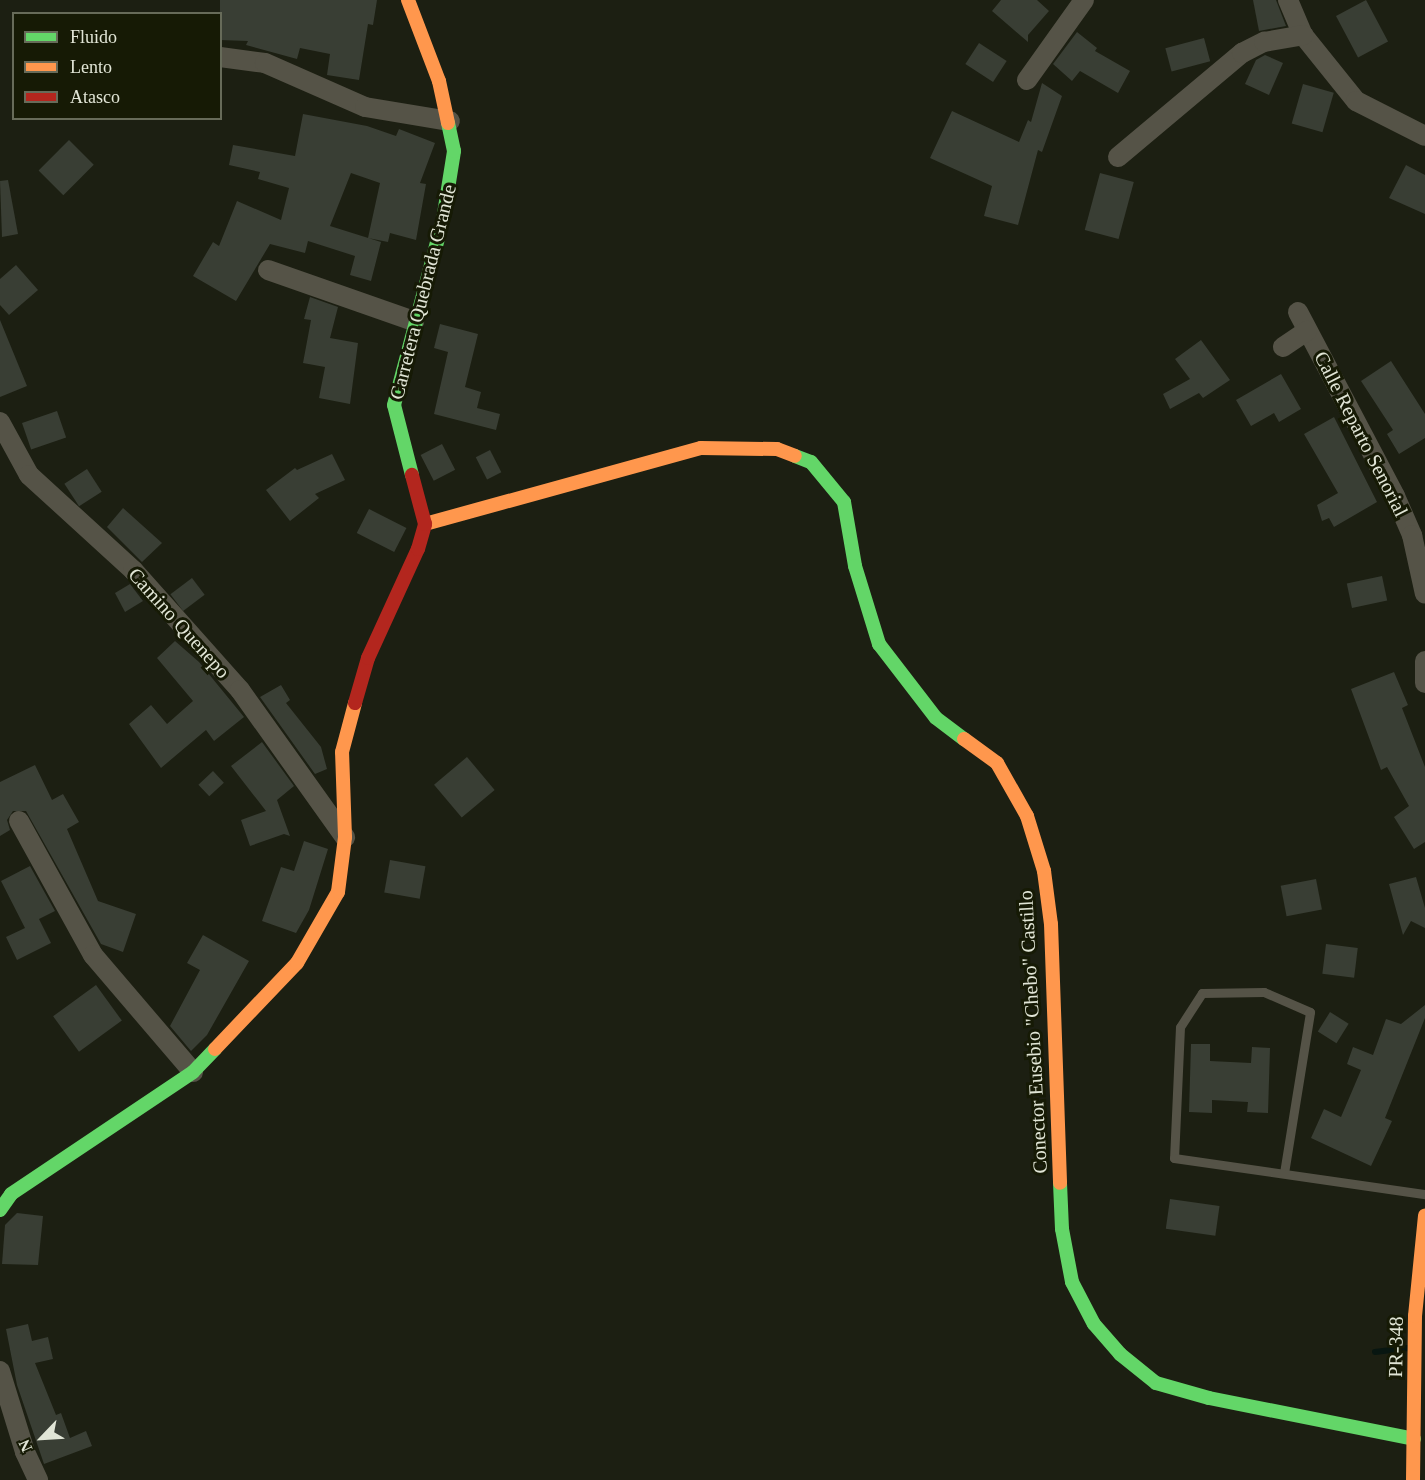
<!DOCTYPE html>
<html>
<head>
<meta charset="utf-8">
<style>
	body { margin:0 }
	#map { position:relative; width:1425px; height:1480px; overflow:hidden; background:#1c1f12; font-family:Georgia,serif }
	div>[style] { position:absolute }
	.stream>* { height:6px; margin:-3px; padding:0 3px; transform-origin:3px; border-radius:3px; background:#081611 }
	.building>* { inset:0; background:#393e34; transform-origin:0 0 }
	.lane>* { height:9px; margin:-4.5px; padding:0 4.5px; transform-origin:4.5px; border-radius:4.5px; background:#555347 }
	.street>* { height:20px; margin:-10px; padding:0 10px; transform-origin:10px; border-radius:10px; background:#555347 }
	.fast>* { height:14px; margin:-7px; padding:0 7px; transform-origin:7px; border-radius:7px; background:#63d668 }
	.slow>* { height:14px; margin:-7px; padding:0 7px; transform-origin:7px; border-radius:7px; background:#ff974d }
	.jam>* { height:14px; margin:-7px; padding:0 7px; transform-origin:7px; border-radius:7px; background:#b3261e }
	span { translate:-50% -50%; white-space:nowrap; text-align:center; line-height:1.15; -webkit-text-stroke:6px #161a05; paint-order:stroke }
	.street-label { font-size:20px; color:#e1e5d6 }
	.legend { position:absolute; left:12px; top:12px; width:210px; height:108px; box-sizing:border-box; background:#161a05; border:2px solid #676b59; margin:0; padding:8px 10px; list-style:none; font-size:18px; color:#e1e5d6 }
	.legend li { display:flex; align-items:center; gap:12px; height:30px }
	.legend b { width:30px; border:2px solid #676b59 }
	.north { position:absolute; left:12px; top:1408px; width:60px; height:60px; -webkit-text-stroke:4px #161a05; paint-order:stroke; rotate:245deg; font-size:16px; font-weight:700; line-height:24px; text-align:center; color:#e1e5d6 }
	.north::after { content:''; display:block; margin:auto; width:21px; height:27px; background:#e1e5d6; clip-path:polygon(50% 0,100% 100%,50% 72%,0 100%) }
</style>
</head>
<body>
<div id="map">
	<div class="stream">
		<i style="left:1375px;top:1352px;width:33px;rotate:-7deg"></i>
	</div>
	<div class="building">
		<i style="clip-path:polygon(220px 0,377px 0,373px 25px,368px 24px,359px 80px,327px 75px,330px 54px,300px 48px,297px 59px,246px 45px,248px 41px,220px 40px)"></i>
		<i style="clip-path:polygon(1001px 0,1037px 0,1049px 11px,1028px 35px,1028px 42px,992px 11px)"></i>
		<i style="clip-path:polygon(1253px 0,1276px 0,1286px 26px,1259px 31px)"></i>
		<i style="left:1366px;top:0;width:47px;height:34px;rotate:62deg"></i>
		<i style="clip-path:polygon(1077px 32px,1097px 48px,1095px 51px,1130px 71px,1118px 93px,1080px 71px,1072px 81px,1053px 64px)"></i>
		<i style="left:1204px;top:38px;width:24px;height:40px;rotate:75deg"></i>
		<i style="left:979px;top:43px;width:33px;height:25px;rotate:33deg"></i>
		<i style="clip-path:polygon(1265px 55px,1283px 63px,1269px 95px,1245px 84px,1256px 60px)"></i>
		<i style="clip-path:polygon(1042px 83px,1062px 96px,1042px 152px,1038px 150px,1018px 225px,984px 216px,992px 186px,930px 158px,952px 111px,1019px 142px,1028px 120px,1031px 122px)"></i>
		<i style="left:1303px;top:84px;width:32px;height:41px;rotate:16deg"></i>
		<i style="clip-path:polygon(303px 114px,367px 126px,396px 136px,399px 129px,435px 143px,420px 183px,426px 184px,416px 240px,390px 233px,388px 242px,368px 238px,380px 183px,351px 173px,330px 226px,381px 242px,371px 281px,350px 275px,355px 256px,308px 241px,305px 253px,270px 244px,236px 301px,193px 276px,213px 242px,219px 246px,237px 201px,281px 220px,289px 188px,258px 179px,260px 172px,229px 165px,233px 145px,295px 156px)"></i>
		<i style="left:69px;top:140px;width:35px;height:43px;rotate:45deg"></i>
		<i style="clip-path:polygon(1406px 165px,1425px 175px,1425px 214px,1389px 198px)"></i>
		<i style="left:1100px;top:173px;width:35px;height:59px;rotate:15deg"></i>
		<i style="clip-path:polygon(8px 180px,18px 234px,2px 237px,0 181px)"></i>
		<i style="clip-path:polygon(16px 265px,38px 290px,9px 315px,0 305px,0 279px)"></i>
		<i style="clip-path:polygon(310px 297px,338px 307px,330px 338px,358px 343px,350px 404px,319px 398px,325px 367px,303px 363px,311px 320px,304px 319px)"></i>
		<i style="clip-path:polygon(0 320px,27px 386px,0 397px)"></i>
		<i style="clip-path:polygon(440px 324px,478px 334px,465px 387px,481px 392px,477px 408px,500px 414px,496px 430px,434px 414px,448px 352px,434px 348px)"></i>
		<i style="clip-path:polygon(1201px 340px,1230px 380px,1203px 398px,1199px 393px,1170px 409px,1163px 394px,1190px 379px,1175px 359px)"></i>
		<i style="clip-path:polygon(1391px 361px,1425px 414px,1425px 438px,1399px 454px,1387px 434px,1393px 430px,1361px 381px)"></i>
		<i style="clip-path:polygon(1281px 374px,1301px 409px,1279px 422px,1274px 413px,1251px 426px,1236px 400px)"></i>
		<i style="left:57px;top:411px;width:28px;height:37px;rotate:71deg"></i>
		<i style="clip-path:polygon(1334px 417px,1377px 502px,1334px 527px,1329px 518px,1322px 521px,1317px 505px,1338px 493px,1304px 434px)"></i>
		<i style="left:442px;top:444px;width:29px;height:24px;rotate:63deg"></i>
		<i style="left:490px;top:450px;width:25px;height:16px;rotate:63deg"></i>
		<i style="clip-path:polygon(332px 454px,345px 480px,315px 494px,319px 498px,290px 521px,266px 490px,295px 468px,297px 470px)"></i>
		<i style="left:87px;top:469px;width:27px;height:27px;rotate:57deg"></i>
		<i style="clip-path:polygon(123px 508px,162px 543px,142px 562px,107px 527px)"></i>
		<i style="left:369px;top:509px;width:42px;height:27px;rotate:27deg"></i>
		<i style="left:1382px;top:576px;width:25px;height:36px;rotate:78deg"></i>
		<i style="left:192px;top:578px;width:21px;height:27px;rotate:53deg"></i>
		<i style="clip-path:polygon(130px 584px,143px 601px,125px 612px,115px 593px)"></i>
		<i style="clip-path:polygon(175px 641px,199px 662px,244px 717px,214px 741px,206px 730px,161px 768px,129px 724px,151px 705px,167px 724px,193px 701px,157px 658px)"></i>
		<i style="clip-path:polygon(1394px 672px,1408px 705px,1402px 708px,1425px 767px,1425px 842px,1414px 849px,1394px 817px,1409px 806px,1387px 767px,1381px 770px,1351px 689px)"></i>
		<i style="clip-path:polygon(281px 685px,290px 700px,286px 703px,321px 747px,327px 769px,315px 774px,260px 697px)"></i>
		<i style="clip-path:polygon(262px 742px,294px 786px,277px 800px,290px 836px,284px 834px,250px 846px,241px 820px,266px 811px,231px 766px)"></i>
		<i style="left:467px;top:757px;width:43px;height:43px;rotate:50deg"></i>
		<i style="clip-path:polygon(35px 765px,52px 800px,63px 794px,79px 822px,67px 829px,98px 901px,136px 914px,123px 952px,101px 944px,26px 811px,13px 811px,7px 820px,10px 830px,0 836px,0 782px)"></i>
		<i style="left:213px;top:771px;width:16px;height:20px;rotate:47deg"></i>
		<i style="clip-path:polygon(304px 841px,328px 849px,309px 910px,296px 933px,262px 921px,281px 867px,294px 871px)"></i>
		<i style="left:390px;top:860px;width:36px;height:33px;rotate:10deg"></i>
		<i style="clip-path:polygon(30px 866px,55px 911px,39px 919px,51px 943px,17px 960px,6px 937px,25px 928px,1px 881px)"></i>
		<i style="clip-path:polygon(1416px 877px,1425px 908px,1425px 928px,1411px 921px,1403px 935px,1389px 884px)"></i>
		<i style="left:1316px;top:879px;width:31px;height:36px;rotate:79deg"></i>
		<i style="clip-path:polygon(203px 935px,249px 961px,207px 1035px,191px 1051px,170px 1026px,200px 970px,187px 963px)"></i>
		<i style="left:1326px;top:944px;width:32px;height:30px;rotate:7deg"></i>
		<i style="left:96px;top:985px;width:44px;height:53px;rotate:54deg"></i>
		<i style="clip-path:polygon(1425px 1005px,1425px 1018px,1385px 1118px,1392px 1121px,1371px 1166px,1311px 1138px,1324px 1109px,1341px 1117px,1361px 1070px,1347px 1064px,1353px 1047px,1373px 1055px,1386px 1019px,1401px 1024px)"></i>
		<i style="left:1330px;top:1012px;width:22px;height:23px;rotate:32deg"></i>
		<i style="clip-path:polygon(1191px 1044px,1210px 1044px,1210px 1061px,1251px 1063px,1252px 1047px,1270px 1048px,1268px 1113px,1247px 1112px,1248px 1102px,1212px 1100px,1212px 1113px,1189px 1112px)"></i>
		<i style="left:1170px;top:1199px;width:50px;height:30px;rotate:8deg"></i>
		<i style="clip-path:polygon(17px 1213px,43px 1216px,38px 1265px,2px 1264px,5px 1225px)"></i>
		<i style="clip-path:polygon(28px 1324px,32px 1341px,48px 1337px,53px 1359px,35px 1363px,56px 1415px,61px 1413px,70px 1438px,86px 1431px,92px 1446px,44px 1464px,17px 1385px,6px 1329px)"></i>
	</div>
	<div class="lane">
		<i style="left:1284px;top:1173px;width:163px;rotate:-80.8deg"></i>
		<i style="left:1310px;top:1012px;width:50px;rotate:-156.5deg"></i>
		<i style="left:1264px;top:992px;width:62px;rotate:179.1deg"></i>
		<i style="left:1202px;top:993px;width:40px;rotate:122.9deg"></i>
		<i style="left:1180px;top:1027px;width:131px;rotate:92.6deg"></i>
		<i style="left:1174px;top:1158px;width:254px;rotate:8.2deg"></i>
	</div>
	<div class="street">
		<i style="left:1288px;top:0;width:38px;rotate:67deg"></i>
		<i style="left:1303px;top:35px;width:85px;rotate:51.2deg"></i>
		<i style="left:1356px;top:101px;width:77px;rotate:26.9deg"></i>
		<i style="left:220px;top:57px;width:45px;rotate:7.6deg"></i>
		<i style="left:265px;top:63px;width:109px;rotate:23.7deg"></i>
		<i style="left:365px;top:107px;width:86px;rotate:9.4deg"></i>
		<i style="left:1027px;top:80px;width:98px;rotate:-54.5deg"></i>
		<i style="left:1118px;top:157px;width:162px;rotate:-40deg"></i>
		<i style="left:1242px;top:53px;width:25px;rotate:-27deg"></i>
		<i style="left:1264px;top:42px;width:40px;rotate:-10deg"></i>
		<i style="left:268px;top:270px;width:155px;rotate:19.3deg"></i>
		<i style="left:1298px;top:312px;width:208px;rotate:62.2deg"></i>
		<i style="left:1395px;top:496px;width:43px;rotate:66.4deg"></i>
		<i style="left:1412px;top:535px;width:60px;rotate:77.6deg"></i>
		<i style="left:1283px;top:347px;width:29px;rotate:-34deg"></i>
		<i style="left:0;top:422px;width:60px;rotate:61.3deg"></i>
		<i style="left:29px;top:475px;width:141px;rotate:42.4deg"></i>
		<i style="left:133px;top:570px;width:161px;rotate:48.3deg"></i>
		<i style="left:240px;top:690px;width:181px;rotate:54.5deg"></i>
		<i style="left:1425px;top:661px;width:22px;rotate:90deg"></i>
		<i style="left:19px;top:821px;width:153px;rotate:61.1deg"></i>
		<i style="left:93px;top:955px;width:154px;rotate:49.5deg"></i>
		<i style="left:0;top:1371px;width:85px;rotate:72.8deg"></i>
		<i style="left:25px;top:1452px;width:31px;rotate:65deg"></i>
	</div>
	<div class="fast">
		<i style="left:795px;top:456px;width:17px;rotate:21deg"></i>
		<i style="left:811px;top:462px;width:52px;rotate:50.5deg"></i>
		<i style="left:844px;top:502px;width:65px;rotate:80.2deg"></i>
		<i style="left:855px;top:566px;width:82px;rotate:72.9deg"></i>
		<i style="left:879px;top:644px;width:93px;rotate:52.4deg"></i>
		<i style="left:936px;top:718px;width:35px;rotate:37deg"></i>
		<i style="left:412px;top:475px;width:72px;rotate:-104.4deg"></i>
		<i style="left:394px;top:405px;width:191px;rotate:-75.2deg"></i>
		<i style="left:443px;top:220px;width:70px;rotate:-80.9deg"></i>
		<i style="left:454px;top:151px;width:29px;rotate:-102deg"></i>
		<i style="left:1060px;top:1183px;width:46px;rotate:87.5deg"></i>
		<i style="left:1062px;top:1229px;width:54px;rotate:79.3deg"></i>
		<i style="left:1072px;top:1282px;width:47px;rotate:62.4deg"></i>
		<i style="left:1094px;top:1324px;width:40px;rotate:49deg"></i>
		<i style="left:1120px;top:1354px;width:46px;rotate:38.9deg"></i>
		<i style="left:1156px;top:1383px;width:55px;rotate:15.8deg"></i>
		<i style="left:1209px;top:1398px;width:209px;rotate:11.3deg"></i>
		<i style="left:0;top:1210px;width:19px;rotate:-55deg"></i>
		<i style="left:11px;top:1194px;width:219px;rotate:-33.8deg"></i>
		<i style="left:193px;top:1072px;width:32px;rotate:-46deg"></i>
	</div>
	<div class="slow">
		<i style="left:408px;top:0;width:87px;rotate:69.1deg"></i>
		<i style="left:439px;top:81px;width:43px;rotate:77.9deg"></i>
		<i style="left:425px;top:524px;width:286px;rotate:-15.4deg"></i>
		<i style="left:701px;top:448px;width:76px;rotate:0.8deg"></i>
		<i style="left:777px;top:449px;width:19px;rotate:21deg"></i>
		<i style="left:964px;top:739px;width:41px;rotate:36deg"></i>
		<i style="left:997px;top:763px;width:61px;rotate:60.5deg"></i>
		<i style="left:1027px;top:816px;width:58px;rotate:72.8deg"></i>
		<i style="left:1044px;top:871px;width:53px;rotate:82.5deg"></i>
		<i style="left:1051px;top:924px;width:259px;rotate:88deg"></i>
		<i style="left:215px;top:1049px;width:119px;rotate:-46.4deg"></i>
		<i style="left:297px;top:963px;width:82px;rotate:-60deg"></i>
		<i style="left:338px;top:892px;width:55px;rotate:-82.7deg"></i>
		<i style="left:345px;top:837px;width:85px;rotate:-92deg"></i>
		<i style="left:342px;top:752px;width:51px;rotate:-75.1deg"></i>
		<i style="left:1413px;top:1480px;width:164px;rotate:-89.3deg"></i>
		<i style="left:1415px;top:1316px;width:101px;rotate:-84.3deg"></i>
	</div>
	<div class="jam">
		<i style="left:355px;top:703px;width:47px;rotate:-73.9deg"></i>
		<i style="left:368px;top:658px;width:120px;rotate:-65.4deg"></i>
		<i style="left:418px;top:549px;width:26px;rotate:-74deg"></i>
		<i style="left:425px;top:524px;width:51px;rotate:-104.9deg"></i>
	</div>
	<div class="street-label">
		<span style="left:423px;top:292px;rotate:-76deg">Carretera Quebrada Grande</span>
		<span style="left:1361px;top:434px;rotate:63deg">Calle Reparto Senorial</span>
		<span style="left:179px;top:623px;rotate:48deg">Camino Quenepo</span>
		<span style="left:1033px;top:1032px;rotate:-93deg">Conector Eusebio "Chebo" Castillo</span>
		<span style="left:1396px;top:1347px;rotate:-89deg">PR-348</span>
	</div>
	<ul class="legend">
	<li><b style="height:8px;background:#63d668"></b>Fluido</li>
	<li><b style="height:8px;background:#ff974d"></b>Lento</li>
	<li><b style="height:8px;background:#b3261e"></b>Atasco</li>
	</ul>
	<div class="north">N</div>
</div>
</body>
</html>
